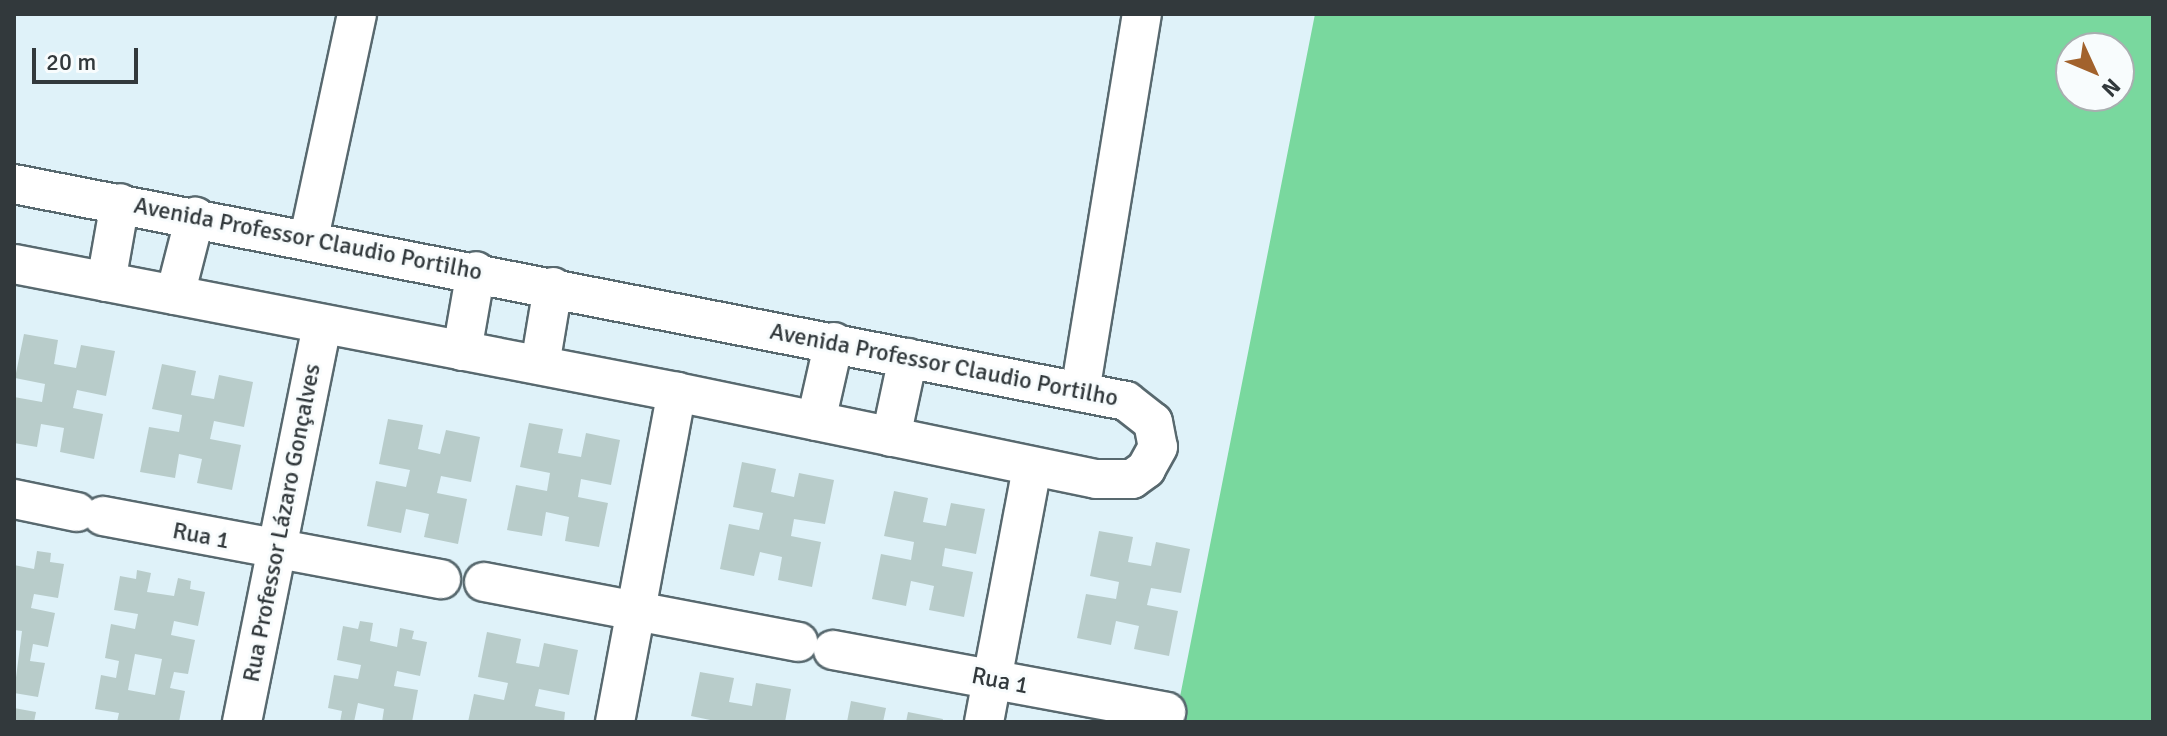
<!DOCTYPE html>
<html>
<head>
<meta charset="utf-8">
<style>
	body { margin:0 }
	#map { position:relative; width:2167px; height:736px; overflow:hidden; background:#dff2f9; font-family:Signika,sans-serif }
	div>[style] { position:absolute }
	.forest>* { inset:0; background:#79d89e }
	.building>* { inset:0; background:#b8ccca }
	.roads { filter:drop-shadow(2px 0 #58696f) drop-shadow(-2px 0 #58696f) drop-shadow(0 2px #58696f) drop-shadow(0 -2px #58696f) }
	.minor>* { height:38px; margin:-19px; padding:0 19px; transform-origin:19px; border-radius:19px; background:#fff }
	span { translate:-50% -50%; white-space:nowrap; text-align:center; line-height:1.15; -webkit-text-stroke:6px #f8fcfd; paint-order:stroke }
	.street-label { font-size:24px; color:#32393c }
	.frame { position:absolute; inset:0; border:16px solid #32393c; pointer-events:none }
	.north { position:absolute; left:2055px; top:32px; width:80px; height:80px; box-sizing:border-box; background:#f8fcfd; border:2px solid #a9aeb0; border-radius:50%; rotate:134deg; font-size:22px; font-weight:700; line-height:32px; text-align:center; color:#32393c }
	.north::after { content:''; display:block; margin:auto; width:28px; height:36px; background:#a2622c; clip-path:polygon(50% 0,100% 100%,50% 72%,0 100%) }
	.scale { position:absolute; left:32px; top:48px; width:106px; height:36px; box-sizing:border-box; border:4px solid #32393c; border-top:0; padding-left:10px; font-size:24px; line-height:28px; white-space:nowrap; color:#32393c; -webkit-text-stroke:6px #f8fcfd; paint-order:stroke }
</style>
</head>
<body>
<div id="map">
	<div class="forest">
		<i style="clip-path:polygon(evenodd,1315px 14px,2153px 14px,2153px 722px,1175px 722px,1315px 14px,2071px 48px,2119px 48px,2119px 96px,2071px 96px,2071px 48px)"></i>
	</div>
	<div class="building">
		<i style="clip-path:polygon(24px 334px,58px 340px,54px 364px,76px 368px,81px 345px,115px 351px,106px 396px,77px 390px,73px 408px,103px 414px,94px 459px,60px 452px,64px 428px,41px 424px,37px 447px,14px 443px,14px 397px,42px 402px,45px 384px,15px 378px)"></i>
		<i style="clip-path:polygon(162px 364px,196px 371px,191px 395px,214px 399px,219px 375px,253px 382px,244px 427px,214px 421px,210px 439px,241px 445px,232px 490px,197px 483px,202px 459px,179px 454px,175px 478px,140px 472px,149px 427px,179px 432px,182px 415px,152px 409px)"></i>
		<i style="clip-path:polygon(388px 419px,423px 425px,418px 449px,440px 454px,446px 430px,480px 437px,471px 482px,441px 476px,437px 493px,467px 499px,458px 544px,424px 537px,429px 514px,406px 509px,401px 533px,367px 526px,376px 481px,406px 487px,410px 470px,379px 464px)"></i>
		<i style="clip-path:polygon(529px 423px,563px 429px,558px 453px,581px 457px,586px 433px,620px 440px,611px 485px,581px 479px,578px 497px,608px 503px,599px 547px,565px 541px,569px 517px,546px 512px,542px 536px,507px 530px,516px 485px,547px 491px,550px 473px,520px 467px)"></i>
		<i style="clip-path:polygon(742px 462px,776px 469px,771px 492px,794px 497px,799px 473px,834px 480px,825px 524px,794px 519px,791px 536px,821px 542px,812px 587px,778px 580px,782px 557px,760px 552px,754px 576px,720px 569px,729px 524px,759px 530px,763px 513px,733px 507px)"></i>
		<i style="clip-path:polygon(894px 491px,928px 498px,923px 522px,946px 526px,951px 503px,985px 509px,976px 554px,945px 548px,942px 566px,973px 572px,964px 617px,929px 610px,934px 586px,911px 581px,906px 606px,872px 599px,881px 554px,911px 560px,914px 542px,884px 536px)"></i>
		<i style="clip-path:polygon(1099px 531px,1133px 537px,1128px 562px,1151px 566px,1156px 542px,1190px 549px,1181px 593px,1151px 588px,1147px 605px,1178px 611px,1169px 656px,1134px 649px,1139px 626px,1116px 621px,1111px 645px,1077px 638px,1086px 594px,1116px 599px,1119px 582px,1090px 576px)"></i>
		<i style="clip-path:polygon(37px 551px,51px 553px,50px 562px,64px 564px,58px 598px,34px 594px,31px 608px,55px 613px,48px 647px,33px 644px,30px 661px,45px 663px,38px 697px,14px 693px,22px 631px,14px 630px,14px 565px,34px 569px)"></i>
		<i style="clip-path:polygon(evenodd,137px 570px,151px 573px,147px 592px,174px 596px,178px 578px,191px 581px,190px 589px,205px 592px,198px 626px,174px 621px,171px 635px,195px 640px,188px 674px,174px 672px,170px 688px,185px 691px,179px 722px,117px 722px,119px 713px,95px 709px,101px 675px,116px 678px,119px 661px,105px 658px,111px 624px,135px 629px,138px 614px,114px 610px,120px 576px,136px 579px,137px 570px,135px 654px,162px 659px,155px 695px,128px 690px,135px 654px)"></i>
		<i style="clip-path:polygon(360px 621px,373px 623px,370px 641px,397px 647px,400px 628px,414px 631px,412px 639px,427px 642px,420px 676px,397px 671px,394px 686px,418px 690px,412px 722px,382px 722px,384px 709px,358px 703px,354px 722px,340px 722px,342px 711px,328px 708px,334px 675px,358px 679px,361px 665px,337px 660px,343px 626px,358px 629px)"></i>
		<i style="clip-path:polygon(487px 632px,521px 639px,516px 663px,539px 667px,544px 643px,578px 650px,569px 695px,539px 689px,535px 706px,565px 712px,564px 722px,468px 722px,474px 694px,504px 700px,508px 683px,478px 677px)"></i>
		<i style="clip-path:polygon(700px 672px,734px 678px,729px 702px,752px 706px,756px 683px,791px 689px,785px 722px,720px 722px,691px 716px)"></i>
		<i style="clip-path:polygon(851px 701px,886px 708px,883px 722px,847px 722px)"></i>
		<i style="clip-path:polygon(14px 708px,36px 712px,34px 722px,14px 722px)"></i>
		<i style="clip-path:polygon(908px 712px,943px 719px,942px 722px,906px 722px)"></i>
	</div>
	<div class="roads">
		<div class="minor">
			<i style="left:14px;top:184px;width:1133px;rotate:11.04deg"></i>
			<i style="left:1126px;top:401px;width:34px;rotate:38deg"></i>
			<i style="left:1153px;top:422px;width:25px;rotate:79deg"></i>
			<i style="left:1158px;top:447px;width:25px;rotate:119deg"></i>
			<i style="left:1146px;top:469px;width:17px;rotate:144deg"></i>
			<i style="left:1132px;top:479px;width:36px;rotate:180deg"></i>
			<i style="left:1096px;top:479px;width:428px;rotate:-168.3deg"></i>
			<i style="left:677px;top:392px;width:675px;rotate:-169.07deg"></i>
			<i style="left:309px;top:238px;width:229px;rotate:-77.9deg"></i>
			<i style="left:106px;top:282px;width:80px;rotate:-80deg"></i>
			<i style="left:175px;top:295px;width:81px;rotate:-75.6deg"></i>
			<i style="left:462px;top:351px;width:81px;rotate:-80.1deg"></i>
			<i style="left:540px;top:365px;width:79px;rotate:-80.5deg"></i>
			<i style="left:1080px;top:392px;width:383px;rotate:-80.7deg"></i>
			<i style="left:816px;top:421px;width:81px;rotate:-77.2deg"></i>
			<i style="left:891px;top:437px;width:81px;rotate:-77.9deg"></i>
			<i style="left:14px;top:499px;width:64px;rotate:11.7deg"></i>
			<i style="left:103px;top:516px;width:344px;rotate:10.6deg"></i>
			<i style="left:484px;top:582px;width:320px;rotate:10.8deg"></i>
			<i style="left:833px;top:650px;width:339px;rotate:10.5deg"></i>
			<i style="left:242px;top:722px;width:406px;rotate:-78.6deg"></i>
			<i style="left:615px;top:722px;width:336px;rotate:-79.4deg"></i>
			<i style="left:984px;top:722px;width:259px;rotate:-79.3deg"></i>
		</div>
	</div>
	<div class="street-label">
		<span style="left:308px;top:239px;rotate:11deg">Avenida Professor Claudio Portilho</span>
		<span style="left:944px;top:365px;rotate:11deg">Avenida Professor Claudio Portilho</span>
		<span style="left:282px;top:523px;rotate:-79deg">Rua Professor Lázaro Gonçalves</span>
		<span style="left:201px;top:536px;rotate:11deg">Rua 1</span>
		<span style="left:1000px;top:681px;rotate:11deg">Rua 1</span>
	</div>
	<div class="frame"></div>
	<div class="north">N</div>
	<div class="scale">20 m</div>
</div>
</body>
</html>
